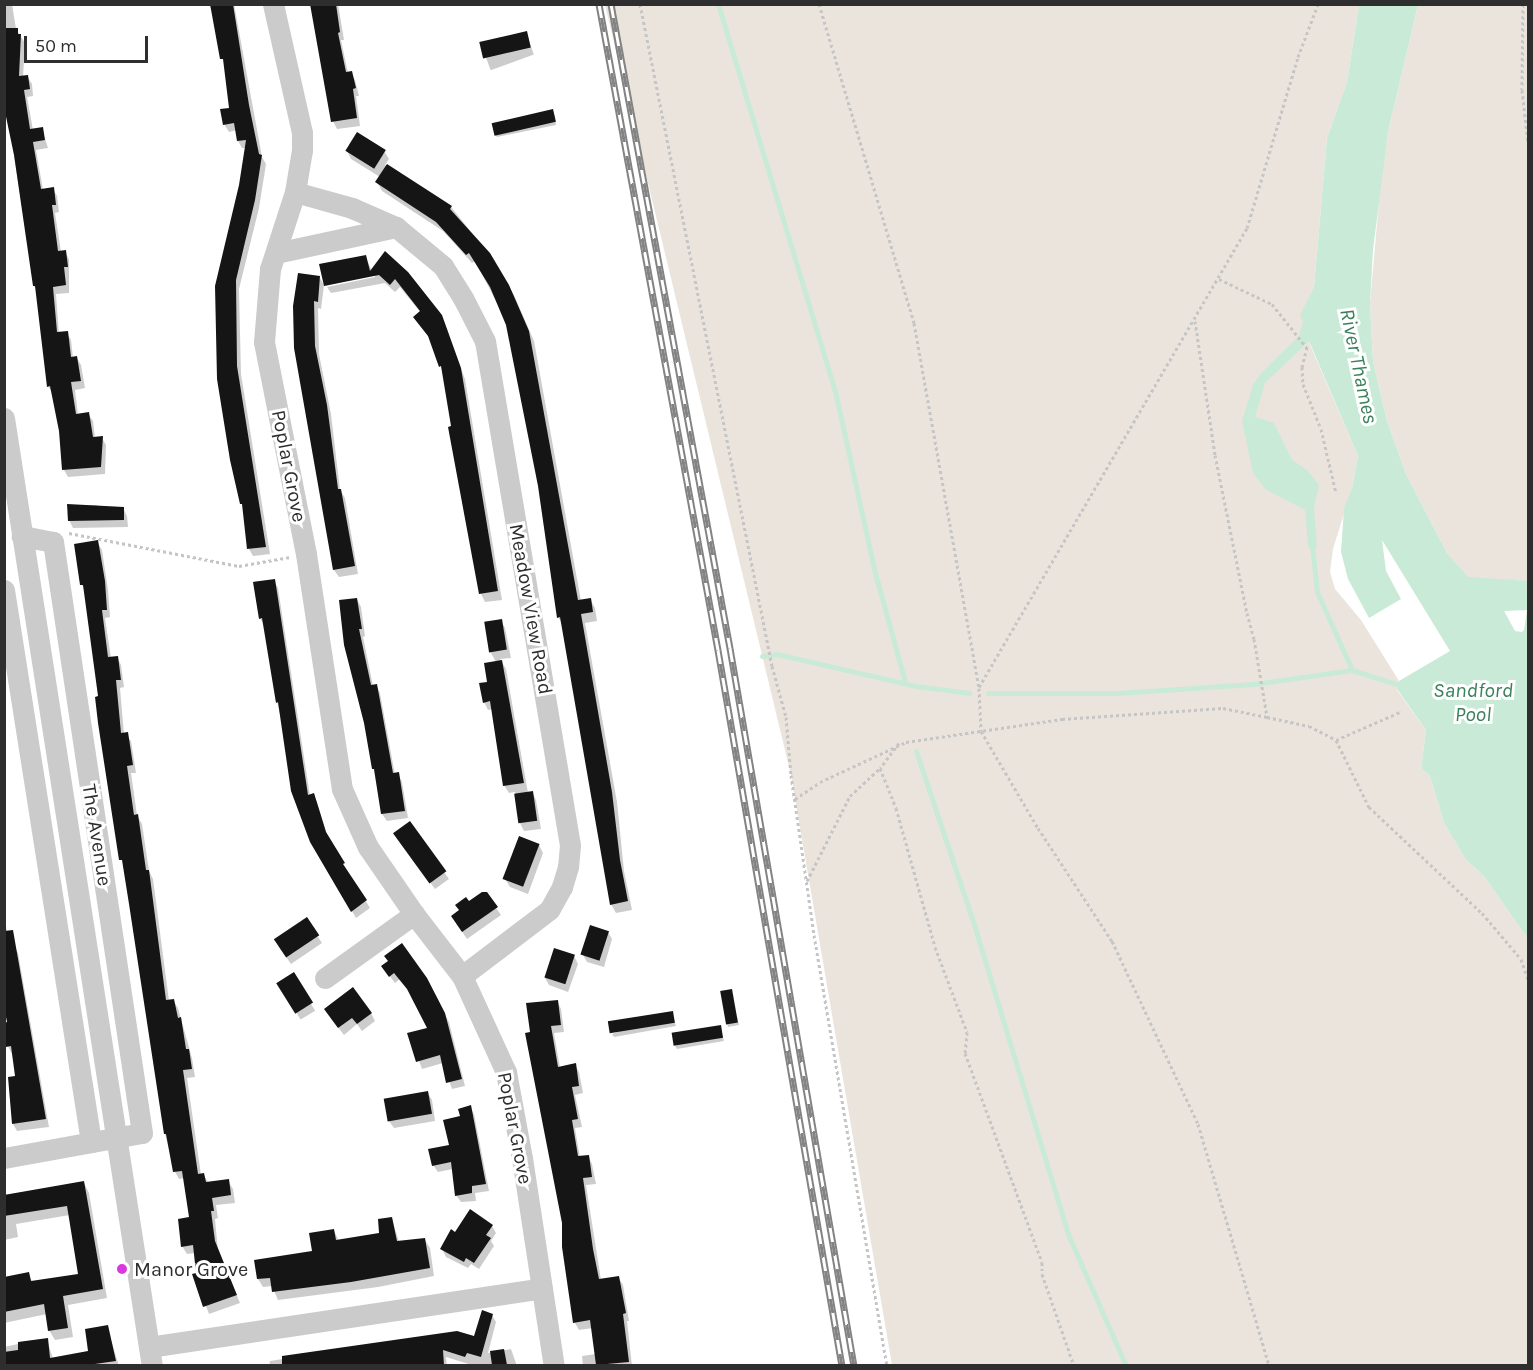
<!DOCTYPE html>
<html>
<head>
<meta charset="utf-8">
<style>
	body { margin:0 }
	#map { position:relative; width:1533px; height:1370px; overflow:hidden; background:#fff; font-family:Karla,sans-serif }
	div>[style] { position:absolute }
	.green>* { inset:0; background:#ebe4dc }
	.water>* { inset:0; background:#c9ead7 }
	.shadow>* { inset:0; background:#0003; transform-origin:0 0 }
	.stream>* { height:5px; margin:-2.5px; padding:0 2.5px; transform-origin:2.5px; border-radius:2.5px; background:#c9ead7 }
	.building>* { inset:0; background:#151515; transform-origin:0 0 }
	.path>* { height:3px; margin-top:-1.5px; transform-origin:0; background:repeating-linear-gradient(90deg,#c5c5c5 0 3px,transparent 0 6px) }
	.minor>* { height:21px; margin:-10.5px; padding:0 10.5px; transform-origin:10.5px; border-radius:10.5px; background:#cbcbcb }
	.rail>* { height:7px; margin-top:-3.5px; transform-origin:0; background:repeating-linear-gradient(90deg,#fff 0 14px,#838383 0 28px); box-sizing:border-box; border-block:2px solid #838383 }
	.dots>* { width:16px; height:16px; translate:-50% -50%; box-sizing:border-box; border:3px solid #fff; border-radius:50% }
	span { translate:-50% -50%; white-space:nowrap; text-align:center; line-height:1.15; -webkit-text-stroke:6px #fff; paint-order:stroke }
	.street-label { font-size:20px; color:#2e2e2e }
	.poi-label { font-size:20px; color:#2e2e2e }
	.left { translate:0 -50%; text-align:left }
	.water-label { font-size:21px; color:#3a805a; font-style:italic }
	.frame { position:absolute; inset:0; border:6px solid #2e2e2e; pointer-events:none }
	.scale { position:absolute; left:24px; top:36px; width:124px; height:27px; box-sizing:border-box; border:3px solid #2e2e2e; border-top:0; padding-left:8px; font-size:18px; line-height:21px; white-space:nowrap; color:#2e2e2e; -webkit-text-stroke:4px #fff; paint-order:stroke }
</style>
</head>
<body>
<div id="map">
	<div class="green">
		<i style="clip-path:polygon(605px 5px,1359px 5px,1347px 82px,1327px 138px,1314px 287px,1301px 315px,1311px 347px,1358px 456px,1352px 488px,1333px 549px,1330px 572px,1335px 589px,1361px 620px,1399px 681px,1397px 690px,1426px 730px,1421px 768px,1430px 776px,1444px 823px,1466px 860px,1484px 876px,1528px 939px,1528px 1365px,892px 1365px,791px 775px)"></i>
		<i style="clip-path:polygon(1418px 5px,1528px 5px,1528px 581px,1468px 578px,1447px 553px,1406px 474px,1387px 421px,1373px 361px,1370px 303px,1381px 179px,1388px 132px)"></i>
	</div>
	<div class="water">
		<i style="clip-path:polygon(evenodd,1359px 5px,1418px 5px,1388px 132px,1373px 250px,1370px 303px,1373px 361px,1387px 421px,1406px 474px,1447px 553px,1468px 577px,1528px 581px,1528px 939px,1484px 876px,1466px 860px,1444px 823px,1430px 776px,1421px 768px,1426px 730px,1397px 689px,1399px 681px,1450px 651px,1382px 540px,1386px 571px,1401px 599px,1369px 618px,1348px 579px,1341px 552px,1344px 508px,1352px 488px,1358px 456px,1309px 341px,1265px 383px,1255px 417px,1274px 423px,1292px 460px,1307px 470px,1319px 485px,1314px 507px,1317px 546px,1313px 550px,1308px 547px,1305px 510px,1265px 489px,1253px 473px,1242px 421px,1253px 385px,1260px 374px,1299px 336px,1303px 322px,1300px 315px,1314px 287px,1327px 138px,1347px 82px,1359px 5px,1527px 610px,1524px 630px,1522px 632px,1515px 631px,1504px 611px,1527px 610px)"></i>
	</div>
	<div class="shadow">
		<i style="clip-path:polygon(4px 4px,12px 4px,16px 29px,25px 43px,23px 77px,27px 76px,32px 84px,33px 96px,27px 97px,33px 130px,42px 129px,48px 148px,36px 150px,43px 190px,53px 189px,57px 196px,59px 212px,55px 213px,61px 252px,65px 252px,69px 259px,69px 293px,56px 294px,59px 334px,67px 333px,71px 340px,73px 358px,77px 358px,81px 365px,85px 388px,75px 390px,78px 415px,88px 414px,93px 421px,95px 438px,102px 438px,106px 445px,105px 474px,68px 477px,64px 470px,60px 431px,53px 394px,48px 386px,37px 291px,34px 286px,4px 89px)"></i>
		<i style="clip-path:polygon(210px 4px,234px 4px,262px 157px,266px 164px,259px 208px,239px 289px,241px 374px,270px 554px,253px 556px,249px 549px,244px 509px,218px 378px,246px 148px,242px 148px,238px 141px,237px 130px,229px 132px,224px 124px,231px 109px,225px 65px)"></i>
		<i style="clip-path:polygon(312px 4px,338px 4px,344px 40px,341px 40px,348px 73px,351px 73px,355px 80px,359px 96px,356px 96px,360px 126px,337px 129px,333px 121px)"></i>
		<i style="left:526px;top:33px;width:23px;height:46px;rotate:70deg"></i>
		<i style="clip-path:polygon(554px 114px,556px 125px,497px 137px,495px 134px)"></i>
		<i style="clip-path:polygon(347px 151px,384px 151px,389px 159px,385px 165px,451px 207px,489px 254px,514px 295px,534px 341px,581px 601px,590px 599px,595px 608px,597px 621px,585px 623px,617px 802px,624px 871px,632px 910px,616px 913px,611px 904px,563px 625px,558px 617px,546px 526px,508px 324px,475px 261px,472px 263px,443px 231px,382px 191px,377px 182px,380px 177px,351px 159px)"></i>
		<i style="clip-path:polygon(385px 253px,441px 316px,465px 379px,502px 600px,485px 602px,481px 594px,444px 372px,431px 340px,415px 317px,421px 313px,400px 287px,395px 292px,385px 283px,331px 293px,327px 287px,375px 277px,375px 274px,326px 286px,321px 265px,365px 256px,372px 271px)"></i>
		<i style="clip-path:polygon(320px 278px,324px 285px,321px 309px,318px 308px,319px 354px,331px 414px,340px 490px,345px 498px,358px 574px,339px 577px,334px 570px,296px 348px)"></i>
		<i style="clip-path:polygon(97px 505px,99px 508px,123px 508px,127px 516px,128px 527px,73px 528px,69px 520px,69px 506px)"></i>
		<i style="clip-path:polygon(97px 542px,102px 550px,108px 590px,110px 617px,105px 618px,111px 658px,117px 657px,121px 665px,124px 687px,120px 688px,124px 734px,131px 741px,136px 773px,131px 773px,137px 815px,142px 824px,149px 871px,153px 879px,169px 1001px,173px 1001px,178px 1008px,192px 1058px,195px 1077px,187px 1078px,201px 1175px,203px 1174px,208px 1182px,228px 1181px,233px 1189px,235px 1203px,216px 1205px,218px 1218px,215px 1219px,218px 1251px,240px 1303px,209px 1314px,194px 1275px,197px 1274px,195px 1253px,187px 1254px,182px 1246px,191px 1219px,185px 1178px,179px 1179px,175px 1172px,165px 1134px,85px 590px,82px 585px)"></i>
		<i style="clip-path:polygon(274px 581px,278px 588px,310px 796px,313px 795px,317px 802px,329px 841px,370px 908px,356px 918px,312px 841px,277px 702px,265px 627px,260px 618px)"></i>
		<i style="clip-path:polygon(357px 599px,361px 607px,365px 636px,363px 637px,373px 686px,376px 685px,380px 693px,395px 775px,398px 774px,402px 782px,408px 818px,387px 821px,382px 814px,365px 722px)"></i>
		<i style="clip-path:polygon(501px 621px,505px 628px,511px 658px,500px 659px,506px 669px,528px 793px,532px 792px,536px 800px,541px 829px,524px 831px,520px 823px,515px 792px,509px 793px,504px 785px,493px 709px,488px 710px,484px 702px,496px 662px,491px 653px,486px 624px)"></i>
		<i style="clip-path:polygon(399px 841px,444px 872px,449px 879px,435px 889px)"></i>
		<i style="clip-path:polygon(539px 845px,543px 853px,528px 894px,510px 887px,505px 879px)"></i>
		<i style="clip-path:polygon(485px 892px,501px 915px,467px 939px,457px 924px,469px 903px)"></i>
		<i style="clip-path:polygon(4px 912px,9px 946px,14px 945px,18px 953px,49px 1127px,17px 1131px,13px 1124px,9px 1079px,17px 1078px,12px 1054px,8px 1046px)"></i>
		<i style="clip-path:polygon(306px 919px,322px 943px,291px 964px,279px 947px)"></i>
		<i style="clip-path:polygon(608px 932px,612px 939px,604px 967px,587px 962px,583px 955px)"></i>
		<i style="clip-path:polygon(555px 950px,574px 956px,578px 964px,568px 992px,549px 985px,545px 978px)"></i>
		<i style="clip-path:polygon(383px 967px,430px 986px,449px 1022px,465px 1086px,452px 1089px,443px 1063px,422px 1069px,409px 1034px,429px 1028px,412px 995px,400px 979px,395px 983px)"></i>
		<i style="left:293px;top:974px;width:43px;height:17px;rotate:59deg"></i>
		<i style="clip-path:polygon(731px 991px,739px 1025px,728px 1027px,727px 1023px)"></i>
		<i style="clip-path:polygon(557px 1001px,561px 1009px,564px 1032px,554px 1033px,560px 1068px,575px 1065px,579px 1072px,583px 1093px,575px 1095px,582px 1127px,575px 1128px,580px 1158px,588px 1156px,592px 1164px,596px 1184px,586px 1185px,601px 1280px,618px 1277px,623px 1285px,629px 1321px,627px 1321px,632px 1366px,583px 1366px,582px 1356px,596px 1354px,593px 1328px,579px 1330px,575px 1323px,564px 1247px,563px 1223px,531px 1033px)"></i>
		<i style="clip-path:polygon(672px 1012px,676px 1026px,614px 1037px,612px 1034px)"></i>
		<i style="clip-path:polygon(371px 1013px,375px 1021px,362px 1031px,357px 1024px,344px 1035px,330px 1017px)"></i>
		<i style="clip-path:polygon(720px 1027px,724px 1041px,677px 1049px,675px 1046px)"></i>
		<i style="clip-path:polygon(428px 1093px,432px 1100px,435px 1121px,394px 1128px,389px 1121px)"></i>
		<i style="clip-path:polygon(470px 1107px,474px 1114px,489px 1191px,475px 1193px,476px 1201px,461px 1202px,456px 1195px,453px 1169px,438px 1172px,433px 1165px,451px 1146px,462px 1117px)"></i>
		<i style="clip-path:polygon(84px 1183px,89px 1193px,107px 1298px,68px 1305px,73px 1337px,55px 1340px,49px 1330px,47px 1314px,4px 1323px,4px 1278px,28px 1274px,33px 1283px,80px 1275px,70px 1215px,16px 1224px,18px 1237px,4px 1240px,4px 1195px)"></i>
		<i style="clip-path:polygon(392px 1219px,399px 1242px,425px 1240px,430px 1248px,434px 1276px,378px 1287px,278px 1300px,272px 1286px,263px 1287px,258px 1279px,313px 1252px,334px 1231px,339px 1241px,381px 1234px)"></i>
		<i style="clip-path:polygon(492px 1226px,496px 1233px,491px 1241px,494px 1246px,479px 1269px,471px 1264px,468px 1268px,446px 1257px,442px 1249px)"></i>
		<i style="clip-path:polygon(492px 1315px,496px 1322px,488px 1353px,511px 1349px,517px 1366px,475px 1366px,446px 1357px,447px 1366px,269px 1366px,270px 1361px,429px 1336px,475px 1338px)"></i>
		<i style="clip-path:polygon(107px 1327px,119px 1366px,4px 1366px,4px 1347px,18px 1344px,47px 1340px,53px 1359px,90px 1353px)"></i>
	</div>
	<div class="stream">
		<i style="left:718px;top:4px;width:404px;rotate:73.2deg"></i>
		<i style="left:835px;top:391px;width:186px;rotate:77.6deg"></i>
		<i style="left:875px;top:573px;width:113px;rotate:74.6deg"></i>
		<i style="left:1312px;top:545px;width:47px;rotate:83.9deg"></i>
		<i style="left:1317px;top:592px;width:85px;rotate:65.8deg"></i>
		<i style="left:762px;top:656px;width:15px;rotate:-8deg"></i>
		<i style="left:777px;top:654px;width:143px;rotate:13deg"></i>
		<i style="left:916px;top:686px;width:54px;rotate:7.4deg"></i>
		<i style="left:988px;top:693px;width:130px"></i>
		<i style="left:1118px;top:693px;width:136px;rotate:-3.8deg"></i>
		<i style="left:1254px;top:684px;width:99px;rotate:-8.1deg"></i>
		<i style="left:1352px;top:670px;width:53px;rotate:17.4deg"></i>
		<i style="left:916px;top:751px;width:176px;rotate:71.5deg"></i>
		<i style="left:972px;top:918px;width:330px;rotate:73.1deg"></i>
		<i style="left:1068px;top:1234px;width:144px;rotate:66.3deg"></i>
	</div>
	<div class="building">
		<i style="clip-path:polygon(210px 4px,233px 4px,249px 105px,259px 154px,262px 155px,255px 200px,236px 280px,237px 366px,266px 547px,247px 549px,242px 504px,240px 504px,230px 460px,217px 379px,215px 286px,239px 185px,246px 140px,237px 141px,234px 123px,223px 125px,220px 109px,229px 108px,223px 59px,220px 59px)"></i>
		<i style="clip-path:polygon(310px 4px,336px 4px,340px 32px,338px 33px,346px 72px,352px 71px,356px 88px,353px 89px,357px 118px,331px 122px)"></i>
		<i style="clip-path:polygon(4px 28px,18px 28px,18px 34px,21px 34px,19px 76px,28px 75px,30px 89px,24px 90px,30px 129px,43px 127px,45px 140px,33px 142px,41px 189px,54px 187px,56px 205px,52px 205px,58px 251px,66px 250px,68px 267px,64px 267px,66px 285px,53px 287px,57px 332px,68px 331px,71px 357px,77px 356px,81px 381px,71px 382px,76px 414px,89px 412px,93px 437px,103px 436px,101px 467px,62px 470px,59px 431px,50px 386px,47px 387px,35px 286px,33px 286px,14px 155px,4px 107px)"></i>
		<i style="left:527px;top:31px;width:17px;height:49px;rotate:77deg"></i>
		<i style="left:553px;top:109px;width:13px;height:63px;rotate:77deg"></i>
		<i style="left:357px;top:132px;width:34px;height:22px;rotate:32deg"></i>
		<i style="clip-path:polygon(387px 164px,452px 206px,450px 209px,490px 253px,509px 285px,529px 331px,578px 600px,591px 598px,593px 612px,581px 614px,612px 792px,620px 860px,628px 901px,610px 905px,560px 617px,557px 618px,538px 486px,506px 325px,490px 287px,469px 253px,466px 255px,436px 222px,375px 182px)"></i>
		<i style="clip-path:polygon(385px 251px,408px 272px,442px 315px,461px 368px,498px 591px,479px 594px,448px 427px,451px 426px,441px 366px,439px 367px,428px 336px,413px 317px,420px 311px,395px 279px,390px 285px,379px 275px,324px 286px,319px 264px,366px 255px,370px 271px)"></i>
		<i style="clip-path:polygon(298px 273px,320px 276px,318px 302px,314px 301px,315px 346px,327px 405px,338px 489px,341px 489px,355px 566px,333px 570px,294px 348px,293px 306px)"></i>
		<i style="clip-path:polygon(67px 504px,124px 507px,124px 520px,68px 521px)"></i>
		<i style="clip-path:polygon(98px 540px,105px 581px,107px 610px,102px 610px,108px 657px,118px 656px,121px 680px,116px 680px,121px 733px,128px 732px,133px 765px,127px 766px,134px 815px,138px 814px,146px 870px,149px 870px,166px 1000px,174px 999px,178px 1018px,181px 1017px,186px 1049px,189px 1049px,192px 1069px,183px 1070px,198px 1174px,204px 1173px,206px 1182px,229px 1179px,231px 1195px,212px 1198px,214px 1211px,211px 1211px,215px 1241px,237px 1295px,203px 1307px,192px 1274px,196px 1273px,193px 1245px,181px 1247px,178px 1219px,189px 1217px,182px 1171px,173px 1172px,166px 1134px,164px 1134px,129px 904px,122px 860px,119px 860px,98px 723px,95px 697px,98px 696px,83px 585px,80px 585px,74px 544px)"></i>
		<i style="clip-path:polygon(275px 579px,308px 795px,314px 793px,326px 832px,345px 863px,343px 864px,367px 900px,351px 912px,310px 842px,291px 791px,278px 702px,276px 703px,262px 618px,259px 619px,253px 582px)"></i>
		<i style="clip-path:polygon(357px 598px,362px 629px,359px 629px,371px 685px,377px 684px,393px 773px,399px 772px,405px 811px,381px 814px,374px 769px,372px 769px,364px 723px,344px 645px,339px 600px)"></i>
		<i style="left:502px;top:619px;width:31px;height:18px;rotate:81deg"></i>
		<i style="clip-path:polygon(502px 660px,524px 783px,503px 786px,490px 701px,483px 703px,479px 683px,487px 682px,484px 663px)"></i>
		<i style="left:533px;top:791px;width:30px;height:19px;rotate:82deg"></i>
		<i style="left:410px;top:821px;width:62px;height:21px;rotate:54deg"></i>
		<i style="left:519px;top:836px;width:22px;height:46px;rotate:21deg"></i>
		<i style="clip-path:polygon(482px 892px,487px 892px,498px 907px,462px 932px,451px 916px,459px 910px,455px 905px,466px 897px,469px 901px)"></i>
		<i style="left:307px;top:917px;width:22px;height:40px;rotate:56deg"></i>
		<i style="left:590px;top:925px;width:20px;height:31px;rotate:18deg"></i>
		<i style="clip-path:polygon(13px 930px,46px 1119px,12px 1124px,8px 1077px,15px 1076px,11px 1046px,6px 1047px,4px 1032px,4px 1023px,7px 1022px,4px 1007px,4px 931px)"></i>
		<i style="clip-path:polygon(402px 943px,427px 978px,445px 1013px,462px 1079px,446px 1083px,440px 1055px,416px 1062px,407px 1033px,427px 1028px,407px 989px,394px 973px,389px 977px,381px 966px,388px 961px,384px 956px)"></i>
		<i style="left:554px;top:948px;width:22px;height:31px;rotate:18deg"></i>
		<i style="left:294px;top:972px;width:36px;height:21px;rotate:58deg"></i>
		<i style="clip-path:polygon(353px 987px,372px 1013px,357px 1024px,352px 1018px,338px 1028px,324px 1009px)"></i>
		<i style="left:732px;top:989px;width:34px;height:12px;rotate:80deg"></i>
		<i style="clip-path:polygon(558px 1000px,561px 1025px,551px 1026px,558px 1067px,576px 1063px,579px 1086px,572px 1087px,578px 1119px,572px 1120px,578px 1156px,589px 1155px,592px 1177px,583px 1178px,593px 1249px,599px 1279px,619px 1276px,626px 1313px,623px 1314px,629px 1362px,596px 1365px,590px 1320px,573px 1323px,562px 1247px,562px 1223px,525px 1033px,530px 1032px,526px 1003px)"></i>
		<i style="left:673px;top:1011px;width:12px;height:66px;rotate:81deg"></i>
		<i style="left:721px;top:1025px;width:13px;height:50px;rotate:81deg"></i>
		<i style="left:428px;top:1091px;width:23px;height:45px;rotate:80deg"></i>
		<i style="clip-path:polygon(471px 1105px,486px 1184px,472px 1186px,472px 1193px,455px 1196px,451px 1162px,432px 1166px,428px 1149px,449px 1145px,443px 1120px,460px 1116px,458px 1109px)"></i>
		<i style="clip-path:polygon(84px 1181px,103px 1289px,63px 1296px,68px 1328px,48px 1331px,44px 1304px,4px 1312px,4px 1277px,29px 1272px,31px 1281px,78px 1274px,67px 1206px,4px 1216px,4px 1195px)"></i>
		<i style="clip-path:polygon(470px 1209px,493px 1225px,486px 1235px,491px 1238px,474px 1263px,466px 1258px,464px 1262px,440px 1249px,451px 1229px,455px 1232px)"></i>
		<i style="clip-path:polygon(392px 1217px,397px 1241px,425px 1238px,430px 1268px,351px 1282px,272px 1292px,270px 1278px,257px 1279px,254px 1260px,312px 1251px,309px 1233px,334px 1229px,336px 1240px,379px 1233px,378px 1219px)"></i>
		<i style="clip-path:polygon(482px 1310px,493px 1314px,481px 1357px,467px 1353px,465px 1357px,443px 1350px,444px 1365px,282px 1365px,282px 1356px,457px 1331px,474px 1336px)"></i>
		<i style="clip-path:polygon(108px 1325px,116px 1361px,88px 1365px,4px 1365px,4px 1352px,18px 1350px,18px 1342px,48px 1338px,50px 1358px,88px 1351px,85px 1329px)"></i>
		<i style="clip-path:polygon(504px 1349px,507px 1365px,492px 1365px,490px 1351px)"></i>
	</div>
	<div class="path">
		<i style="left:640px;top:4px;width:675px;rotate:78.72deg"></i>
		<i style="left:772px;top:666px;width:53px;rotate:74.6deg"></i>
		<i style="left:786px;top:717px;width:58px;rotate:85.1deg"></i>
		<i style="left:791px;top:775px;width:162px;rotate:81.8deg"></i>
		<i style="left:814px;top:935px;width:437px;rotate:80.4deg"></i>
		<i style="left:819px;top:4px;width:333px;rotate:73.4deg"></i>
		<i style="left:914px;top:323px;width:371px;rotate:79.9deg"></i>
		<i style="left:979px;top:688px;width:43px;rotate:87.3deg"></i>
		<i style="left:981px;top:731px;width:113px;rotate:59.6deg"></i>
		<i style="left:1038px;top:828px;width:135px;rotate:56.8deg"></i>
		<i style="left:1112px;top:941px;width:202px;rotate:64.8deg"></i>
		<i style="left:1198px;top:1124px;width:252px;rotate:73.6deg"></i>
		<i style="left:1523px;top:4px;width:86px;rotate:90.7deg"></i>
		<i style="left:1522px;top:90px;width:53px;rotate:83.5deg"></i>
		<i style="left:1219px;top:279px;width:59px;rotate:25.3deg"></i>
		<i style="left:1272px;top:304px;width:56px;rotate:51.5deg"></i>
		<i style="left:1195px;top:321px;width:135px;rotate:81.5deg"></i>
		<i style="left:1215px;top:455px;width:161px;rotate:78.6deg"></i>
		<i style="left:1247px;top:613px;width:27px;rotate:75deg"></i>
		<i style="left:1254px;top:639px;width:79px;rotate:80.5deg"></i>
		<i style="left:1267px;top:717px;width:43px;rotate:12.1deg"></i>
		<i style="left:1309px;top:726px;width:30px;rotate:27deg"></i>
		<i style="left:1336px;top:740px;width:75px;rotate:63.8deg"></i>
		<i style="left:1369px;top:807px;width:155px;rotate:43.2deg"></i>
		<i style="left:1482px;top:913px;width:60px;rotate:49.7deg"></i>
		<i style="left:1521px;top:959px;width:21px;rotate:71deg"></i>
		<i style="left:1307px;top:347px;width:21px;rotate:104deg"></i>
		<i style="left:1302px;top:367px;width:17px;rotate:87deg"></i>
		<i style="left:1303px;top:384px;width:48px;rotate:68.2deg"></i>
		<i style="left:1321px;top:429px;width:66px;rotate:76.8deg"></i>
		<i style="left:69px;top:533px;width:173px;rotate:11deg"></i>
		<i style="left:239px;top:566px;width:52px;rotate:-10deg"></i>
		<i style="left:979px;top:687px;width:532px;rotate:-59.72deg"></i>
		<i style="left:1247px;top:228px;width:178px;rotate:-73.4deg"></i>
		<i style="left:1298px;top:57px;width:57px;rotate:-69.3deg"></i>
		<i style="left:1336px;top:740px;width:72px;rotate:-23.7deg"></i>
		<i style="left:899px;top:743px;width:31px;rotate:127deg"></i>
		<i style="left:880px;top:768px;width:43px;rotate:68.2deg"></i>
		<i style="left:896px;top:808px;width:144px;rotate:74.3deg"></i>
		<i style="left:935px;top:947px;width:91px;rotate:69.4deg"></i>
		<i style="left:967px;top:1032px;width:21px;rotate:95deg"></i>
		<i style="left:965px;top:1053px;width:223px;rotate:69.8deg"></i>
		<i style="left:1042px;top:1262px;width:12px;rotate:90deg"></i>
		<i style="left:1042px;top:1274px;width:97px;rotate:70.8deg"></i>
		<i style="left:795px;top:799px;width:30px;rotate:-34deg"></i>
		<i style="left:820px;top:782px;width:95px;rotate:-24.9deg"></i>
		<i style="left:906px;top:742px;width:158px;rotate:-8.4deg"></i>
		<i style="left:1062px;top:719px;width:161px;rotate:-3.9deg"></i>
		<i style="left:1223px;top:708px;width:45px;rotate:11.6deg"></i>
		<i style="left:807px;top:881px;width:95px;rotate:-63.2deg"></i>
		<i style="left:850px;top:796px;width:41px;rotate:-43deg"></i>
	</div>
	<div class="minor">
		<i style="left:273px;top:4px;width:132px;rotate:77.3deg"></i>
		<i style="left:302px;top:133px;width:17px;rotate:90deg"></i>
		<i style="left:302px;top:150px;width:43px;rotate:99.5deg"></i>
		<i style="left:295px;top:192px;width:81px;rotate:108deg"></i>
		<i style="left:270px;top:269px;width:73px;rotate:94.7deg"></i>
		<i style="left:264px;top:342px;width:216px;rotate:78.8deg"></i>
		<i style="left:306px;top:554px;width:238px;rotate:81.3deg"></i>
		<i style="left:342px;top:789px;width:64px;rotate:65.9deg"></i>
		<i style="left:368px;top:847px;width:81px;rotate:55.5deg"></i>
		<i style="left:414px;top:914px;width:78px;rotate:52.3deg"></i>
		<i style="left:462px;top:976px;width:106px;rotate:65.4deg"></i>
		<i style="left:506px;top:1072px;width:87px;rotate:79.5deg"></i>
		<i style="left:522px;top:1158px;width:210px;rotate:81.3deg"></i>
		<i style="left:295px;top:192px;width:59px;rotate:15.7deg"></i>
		<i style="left:352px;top:208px;width:48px;rotate:23.4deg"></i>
		<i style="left:396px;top:227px;width:61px;rotate:39.7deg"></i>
		<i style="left:443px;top:266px;width:38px;rotate:58deg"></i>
		<i style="left:463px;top:298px;width:48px;rotate:62.9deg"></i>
		<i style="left:485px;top:341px;width:511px;rotate:80.43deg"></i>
		<i style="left:570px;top:845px;width:22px;rotate:95deg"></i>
		<i style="left:568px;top:867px;width:21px;rotate:107deg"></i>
		<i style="left:562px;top:887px;width:26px;rotate:119deg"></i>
		<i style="left:549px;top:910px;width:109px;rotate:142.8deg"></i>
		<i style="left:276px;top:253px;width:123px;rotate:-12.2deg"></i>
		<i style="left:4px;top:418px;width:959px;rotate:81.13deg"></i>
		<i style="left:4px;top:590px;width:559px;rotate:81.04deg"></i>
		<i style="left:325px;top:978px;width:110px;rotate:-35.7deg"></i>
		<i style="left:4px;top:1158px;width:140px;rotate:-10.3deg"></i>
		<i style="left:142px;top:1133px;width:598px;rotate:-98.56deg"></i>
		<i style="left:53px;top:542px;width:32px;rotate:-169deg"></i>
		<i style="left:149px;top:1347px;width:397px;rotate:-8.5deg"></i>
	</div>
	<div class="rail">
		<i style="left:599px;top:4px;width:657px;rotate:79.56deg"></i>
		<i style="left:718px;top:650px;width:727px;rotate:80.17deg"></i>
		<i style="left:611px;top:4px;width:655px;rotate:79.53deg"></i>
		<i style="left:730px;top:648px;width:729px;rotate:80.2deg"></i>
	</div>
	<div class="dots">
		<i style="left:122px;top:1269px;background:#db37de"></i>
	</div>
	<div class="street-label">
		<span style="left:289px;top:466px;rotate:79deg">Poplar Grove</span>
		<span style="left:531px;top:609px;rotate:80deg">Meadow View Road</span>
		<span style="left:97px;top:835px;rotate:81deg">The Avenue</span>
		<span style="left:515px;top:1128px;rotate:79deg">Poplar Grove</span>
	</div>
	<div class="poi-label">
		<span class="left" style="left:134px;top:1269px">Manor Grove</span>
	</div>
	<div class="water-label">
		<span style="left:1359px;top:366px;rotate:78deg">River Thames</span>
		<span style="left:1473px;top:702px">Sandford<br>Pool</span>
	</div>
	<div class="frame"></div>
	<div class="scale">50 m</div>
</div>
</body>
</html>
